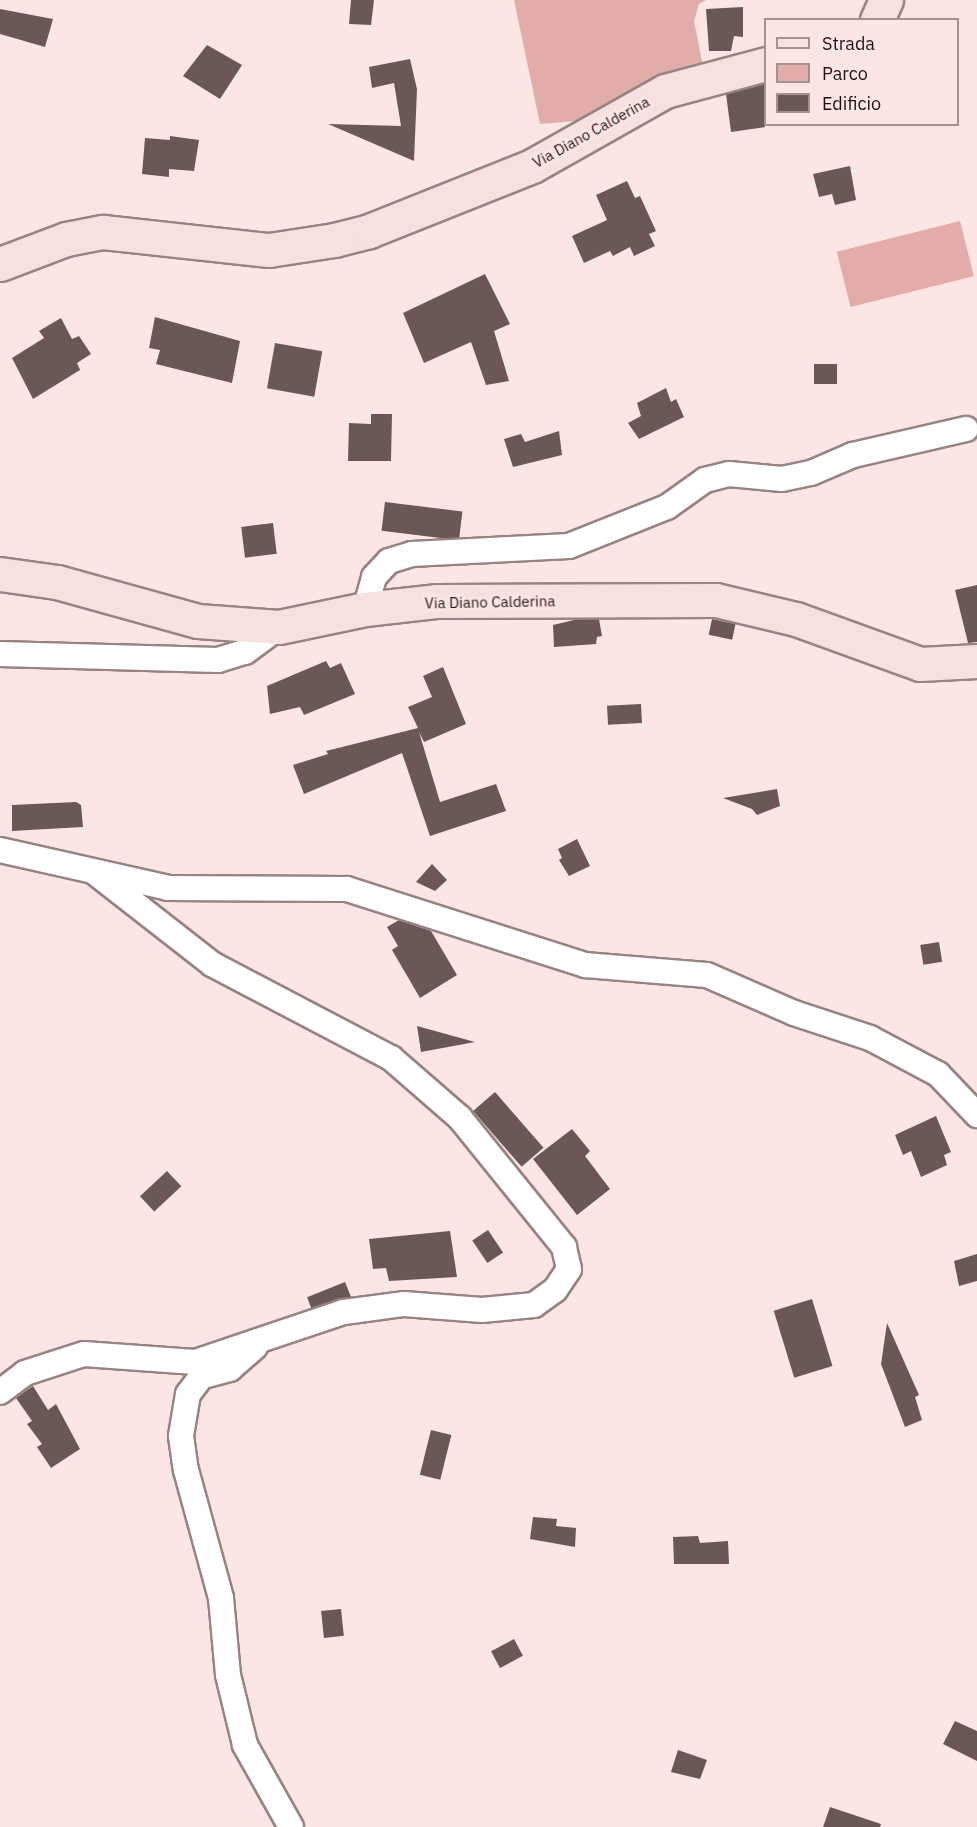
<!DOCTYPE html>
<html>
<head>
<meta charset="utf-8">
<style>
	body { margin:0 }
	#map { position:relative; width:977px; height:1827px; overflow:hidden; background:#fce6e5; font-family:"IBM Plex Sans",sans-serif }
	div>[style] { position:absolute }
	.green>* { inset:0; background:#e2aca9; transform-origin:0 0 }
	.building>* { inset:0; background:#6a5857; transform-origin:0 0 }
	.roads { filter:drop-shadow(2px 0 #968382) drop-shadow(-2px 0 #968382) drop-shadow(0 2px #968382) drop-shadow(0 -2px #968382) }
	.street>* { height:24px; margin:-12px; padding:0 12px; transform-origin:12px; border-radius:12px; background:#fff }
	.secondary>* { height:33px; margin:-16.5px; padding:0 16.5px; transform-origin:16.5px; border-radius:16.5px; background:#f7e0e0 }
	span { translate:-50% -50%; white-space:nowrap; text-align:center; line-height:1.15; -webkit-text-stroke:6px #fce6e5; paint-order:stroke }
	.street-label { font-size:15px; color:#1c1414 }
	.legend { position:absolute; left:764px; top:18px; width:195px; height:108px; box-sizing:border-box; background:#fce6e5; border:2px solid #a29291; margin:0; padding:8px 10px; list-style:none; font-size:18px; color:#1c1414 }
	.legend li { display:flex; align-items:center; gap:12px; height:30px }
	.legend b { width:30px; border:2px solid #a29291 }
</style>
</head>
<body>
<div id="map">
	<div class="green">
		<i style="clip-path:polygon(514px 0,706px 0,699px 4px,694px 21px,703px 66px,587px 120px,540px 124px)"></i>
		<i style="left:960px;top:221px;width:57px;height:127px;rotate:76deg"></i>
	</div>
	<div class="building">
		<i style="clip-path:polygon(351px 0,374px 0,371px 25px,349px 24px)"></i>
		<i style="clip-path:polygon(743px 7px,743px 37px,734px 36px,731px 51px,709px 51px,706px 9px)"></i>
		<i style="clip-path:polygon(0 9px,53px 19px,45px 47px,0 34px)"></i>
		<i style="clip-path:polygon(207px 45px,242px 65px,220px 99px,183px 76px)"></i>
		<i style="clip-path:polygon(410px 59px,417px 89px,414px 161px,328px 124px,401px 126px,394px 83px,372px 88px,369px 67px)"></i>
		<i style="clip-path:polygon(765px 84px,765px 127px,731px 132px,726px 94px)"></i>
		<i style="clip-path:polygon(170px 136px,199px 140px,194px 171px,169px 169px,169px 177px,142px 174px,145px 138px,170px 140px)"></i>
		<i style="clip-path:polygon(850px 166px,856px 200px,835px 205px,832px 194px,819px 197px,813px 174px)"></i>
		<i style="clip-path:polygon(627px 181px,635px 198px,640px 196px,656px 231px,649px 234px,655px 246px,634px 256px,630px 247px,613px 256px,610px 251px,584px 263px,572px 236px,607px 220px,596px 195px)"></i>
		<i style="clip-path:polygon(485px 274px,510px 324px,494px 331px,509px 381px,486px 385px,471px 342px,424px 363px,403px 313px)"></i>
		<i style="clip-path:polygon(155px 317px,240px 341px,232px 383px,156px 364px,160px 350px,149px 348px)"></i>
		<i style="clip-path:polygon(61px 318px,72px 339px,79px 336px,91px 354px,77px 363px,80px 370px,33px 399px,12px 358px,44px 338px,39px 331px)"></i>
		<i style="left:275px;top:343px;width:48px;height:46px;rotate:10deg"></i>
		<i style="left:814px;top:364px;width:23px;height:20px"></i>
		<i style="clip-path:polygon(666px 388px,671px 402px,676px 399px,684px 417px,639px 439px,628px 423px,641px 416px,637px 403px)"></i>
		<i style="clip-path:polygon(371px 414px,392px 414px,391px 461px,348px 461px,349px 423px,371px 424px)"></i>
		<i style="clip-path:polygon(559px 431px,562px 455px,513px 467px,504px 439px,521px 434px,525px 442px)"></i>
		<i style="left:385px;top:502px;width:78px;height:29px;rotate:7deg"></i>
		<i style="left:273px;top:523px;width:31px;height:32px;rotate:83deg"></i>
		<i style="clip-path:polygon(977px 585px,977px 642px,968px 643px,955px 590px)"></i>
		<i style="clip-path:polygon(578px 619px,599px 619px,602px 636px,597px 637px,596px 644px,554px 647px,553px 625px)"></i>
		<i style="left:712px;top:619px;width:24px;height:16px;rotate:12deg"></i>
		<i style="clip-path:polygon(326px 661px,330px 668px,341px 663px,355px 694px,304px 715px,300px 707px,270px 714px,267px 686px)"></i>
		<i style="clip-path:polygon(443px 667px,466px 724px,424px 742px,419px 732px,440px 802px,496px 784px,506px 811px,430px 836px,402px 753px,304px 794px,293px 765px,328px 754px,326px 751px,418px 728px,408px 707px,432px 697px,423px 676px)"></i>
		<i style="left:641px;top:704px;width:19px;height:34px;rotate:87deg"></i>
		<i style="clip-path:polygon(777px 789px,780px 806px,757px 815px,752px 809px,723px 798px)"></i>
		<i style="clip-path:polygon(76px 802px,81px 805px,83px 827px,12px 831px,12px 805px)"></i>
		<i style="clip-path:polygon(577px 839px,590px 866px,569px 876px,559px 860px,562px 858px,558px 849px)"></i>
		<i style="clip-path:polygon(432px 864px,447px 880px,435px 891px,416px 882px)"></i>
		<i style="clip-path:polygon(399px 920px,431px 931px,457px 975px,420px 998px,392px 950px,398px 946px,387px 927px)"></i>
		<i style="left:939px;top:942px;width:20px;height:19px;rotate:81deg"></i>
		<i style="clip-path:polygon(417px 1026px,475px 1042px,421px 1052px)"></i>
		<i style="left:495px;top:1092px;width:74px;height:29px;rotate:49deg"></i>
		<i style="clip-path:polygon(936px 1116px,951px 1152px,944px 1155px,947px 1165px,921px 1177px,911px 1151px,903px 1155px,895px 1135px)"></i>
		<i style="clip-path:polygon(572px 1129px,590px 1151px,585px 1156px,610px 1189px,577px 1215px,533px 1159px)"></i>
		<i style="left:167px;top:1171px;width:21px;height:37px;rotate:47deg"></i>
		<i style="left:488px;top:1230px;width:27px;height:19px;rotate:56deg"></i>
		<i style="clip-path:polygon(450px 1231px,457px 1277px,389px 1281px,386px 1268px,373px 1269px,369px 1239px)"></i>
		<i style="clip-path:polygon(977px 1254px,977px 1281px,959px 1286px,954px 1261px)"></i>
		<i style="left:345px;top:1282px;width:16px;height:41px;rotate:68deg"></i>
		<i style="left:812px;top:1299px;width:70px;height:40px;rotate:73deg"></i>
		<i style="clip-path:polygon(887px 1323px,919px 1395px,915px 1397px,922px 1420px,905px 1427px,881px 1364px)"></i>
		<i style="clip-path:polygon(33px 1386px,48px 1410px,56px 1404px,80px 1449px,51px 1468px,37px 1447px,42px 1444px,27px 1424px,32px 1421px,16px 1398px)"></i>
		<i style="left:431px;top:1430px;width:21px;height:46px;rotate:14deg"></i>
		<i style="clip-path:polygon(533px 1517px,557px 1519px,556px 1526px,576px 1528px,575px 1547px,530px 1539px)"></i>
		<i style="clip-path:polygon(698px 1536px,700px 1543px,728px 1541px,729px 1564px,674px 1564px,673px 1537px)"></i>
		<i style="left:341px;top:1609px;width:27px;height:20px;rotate:84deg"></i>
		<i style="left:514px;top:1639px;width:19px;height:26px;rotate:62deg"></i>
		<i style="clip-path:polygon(955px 1721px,977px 1731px,977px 1761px,943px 1744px)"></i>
		<i style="clip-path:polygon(678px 1750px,707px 1760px,700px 1779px,671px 1772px)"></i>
		<i style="clip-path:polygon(830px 1807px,881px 1824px,880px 1827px,823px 1827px)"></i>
	</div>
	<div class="roads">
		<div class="street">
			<i style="left:365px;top:609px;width:33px;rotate:-74deg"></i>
			<i style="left:374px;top:577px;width:22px;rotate:-47deg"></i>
			<i style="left:389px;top:561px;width:24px;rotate:-17deg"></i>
			<i style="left:412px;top:554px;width:157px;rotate:-2.9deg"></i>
			<i style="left:569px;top:546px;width:105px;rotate:-21.7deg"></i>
			<i style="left:667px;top:507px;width:47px;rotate:-35.4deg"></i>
			<i style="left:705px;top:480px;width:25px;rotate:-14deg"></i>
			<i style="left:729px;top:474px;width:53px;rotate:5.4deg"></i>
			<i style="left:782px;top:479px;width:30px;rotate:-12deg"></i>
			<i style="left:811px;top:473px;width:46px;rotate:-23.2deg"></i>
			<i style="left:853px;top:455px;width:116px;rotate:-13deg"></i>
			<i style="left:0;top:654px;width:218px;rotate:1.6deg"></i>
			<i style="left:218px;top:660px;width:28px;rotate:-17deg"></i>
			<i style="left:245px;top:652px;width:42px;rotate:-36.3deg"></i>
			<i style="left:0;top:850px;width:172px;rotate:12.7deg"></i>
			<i style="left:168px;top:888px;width:179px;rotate:0.3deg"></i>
			<i style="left:347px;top:889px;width:250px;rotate:17.7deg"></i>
			<i style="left:585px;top:965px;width:122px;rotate:4.7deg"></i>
			<i style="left:707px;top:975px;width:95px;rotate:23.6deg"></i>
			<i style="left:794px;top:1013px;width:80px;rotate:18.2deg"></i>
			<i style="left:870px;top:1038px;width:77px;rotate:27.9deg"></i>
			<i style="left:938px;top:1074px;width:57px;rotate:46.4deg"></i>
			<i style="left:255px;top:1347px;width:33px;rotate:139deg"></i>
			<i style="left:230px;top:1369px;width:30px;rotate:165deg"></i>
			<i style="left:201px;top:1377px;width:21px;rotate:127deg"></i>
			<i style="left:188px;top:1394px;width:43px;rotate:99.5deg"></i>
			<i style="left:181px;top:1436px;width:34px;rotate:82deg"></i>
			<i style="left:186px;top:1470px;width:133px;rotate:74.7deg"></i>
			<i style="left:221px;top:1598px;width:77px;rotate:84.8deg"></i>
			<i style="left:228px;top:1675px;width:72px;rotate:76.3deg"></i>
			<i style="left:245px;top:1745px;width:94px;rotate:60.7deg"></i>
			<i style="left:0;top:1392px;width:31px;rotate:-37deg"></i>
			<i style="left:25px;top:1373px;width:62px;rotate:-17.9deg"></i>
			<i style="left:84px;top:1354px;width:111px;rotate:4.1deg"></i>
			<i style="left:195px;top:1362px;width:157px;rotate:-18.6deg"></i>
			<i style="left:344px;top:1312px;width:61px;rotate:-7.6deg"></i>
			<i style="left:404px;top:1304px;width:78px;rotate:4.4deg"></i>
			<i style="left:482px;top:1310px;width:52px;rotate:-5.5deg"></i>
			<i style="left:534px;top:1305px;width:26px;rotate:-36deg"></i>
			<i style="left:555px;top:1290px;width:25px;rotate:-56deg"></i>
			<i style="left:569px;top:1269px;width:23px;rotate:-103deg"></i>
			<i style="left:564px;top:1247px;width:166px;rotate:-128.9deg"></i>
			<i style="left:460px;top:1118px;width:91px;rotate:-139deg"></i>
			<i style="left:391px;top:1058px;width:202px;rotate:-152.3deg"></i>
			<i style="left:212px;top:964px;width:146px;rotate:-142deg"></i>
		</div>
		<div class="secondary">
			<i style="left:877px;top:20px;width:22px;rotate:-66deg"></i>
			<i style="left:0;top:264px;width:71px;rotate:-20.7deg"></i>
			<i style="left:66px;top:239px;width:38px;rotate:-11deg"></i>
			<i style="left:103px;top:232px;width:167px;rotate:6.2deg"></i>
			<i style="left:269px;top:250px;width:66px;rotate:-8.7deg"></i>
			<i style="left:334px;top:240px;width:36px;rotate:-14deg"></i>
			<i style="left:369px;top:231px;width:175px;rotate:-21.7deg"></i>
			<i style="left:532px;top:166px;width:153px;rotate:-29.4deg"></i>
			<i style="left:665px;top:91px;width:105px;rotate:-15deg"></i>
			<i style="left:0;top:574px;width:58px;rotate:8deg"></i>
			<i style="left:57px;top:582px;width:146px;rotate:15.5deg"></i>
			<i style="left:198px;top:621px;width:81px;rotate:4.2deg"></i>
			<i style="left:279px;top:627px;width:88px;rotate:-11.8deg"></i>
			<i style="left:365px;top:609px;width:71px;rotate:-6.4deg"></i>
			<i style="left:436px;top:601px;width:280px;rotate:-0.2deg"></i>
			<i style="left:716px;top:600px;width:82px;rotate:13.4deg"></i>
			<i style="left:796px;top:619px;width:132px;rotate:19.9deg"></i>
			<i style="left:920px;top:664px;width:57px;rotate:-3deg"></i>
		</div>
	</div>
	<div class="street-label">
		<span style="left:591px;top:132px;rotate:-29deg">Via Diano Calderina</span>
		<span style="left:490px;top:602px;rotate:-1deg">Via Diano Calderina</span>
	</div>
	<ul class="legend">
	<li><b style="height:8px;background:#f7e0e0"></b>Strada</li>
	<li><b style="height:16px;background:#e2aca9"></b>Parco</li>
	<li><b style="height:16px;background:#6a5857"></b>Edificio</li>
	</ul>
</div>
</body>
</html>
